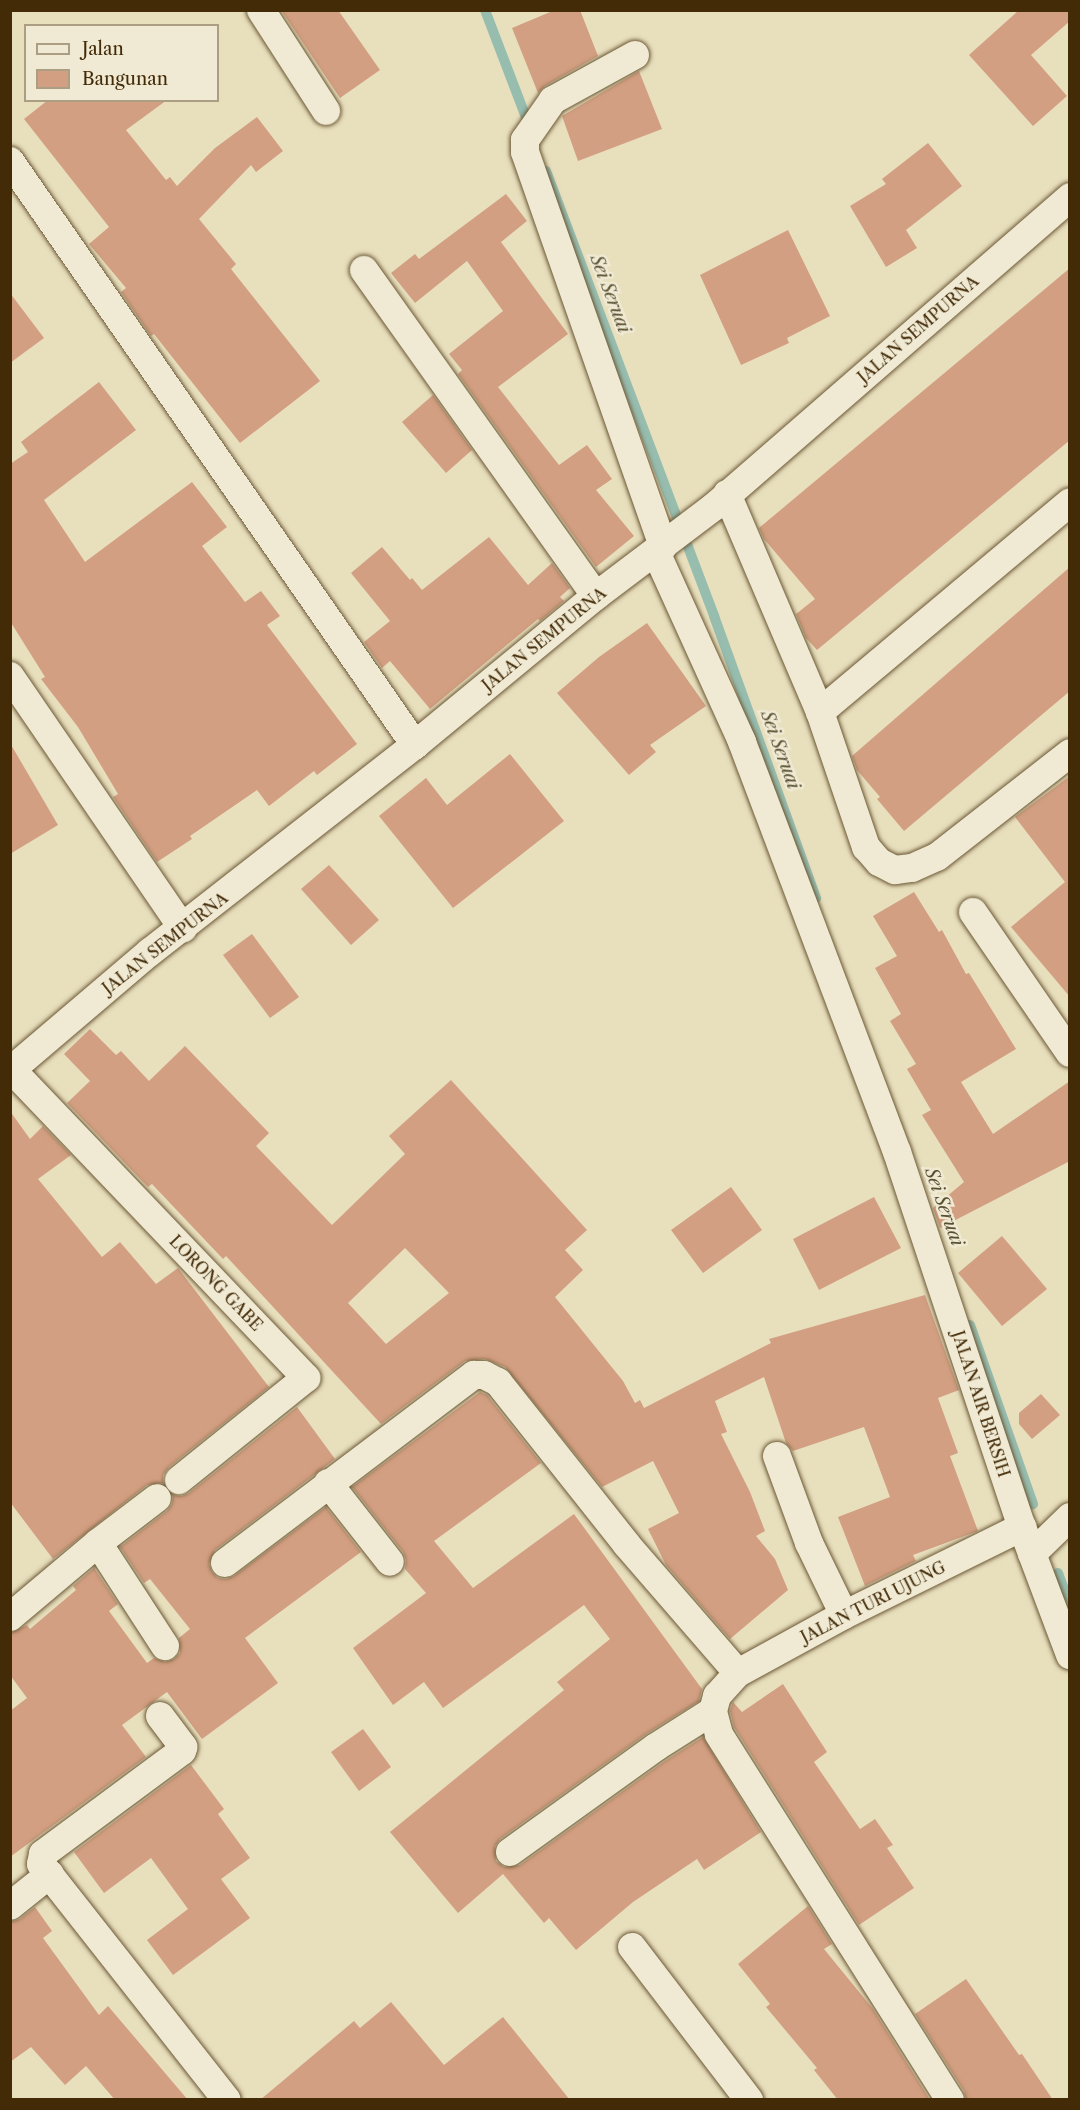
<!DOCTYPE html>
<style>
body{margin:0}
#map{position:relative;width:1080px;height:2110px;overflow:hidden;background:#e8dfbd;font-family:"Libre Caslon Text",serif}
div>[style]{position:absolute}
.stream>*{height:10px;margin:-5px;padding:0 5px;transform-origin:5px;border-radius:5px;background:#97bdaf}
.building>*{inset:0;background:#d39f82}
.roads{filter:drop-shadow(0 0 2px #6c5835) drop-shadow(0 0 2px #6c5835)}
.street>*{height:28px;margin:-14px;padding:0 14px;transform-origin:14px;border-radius:14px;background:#f0ead4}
span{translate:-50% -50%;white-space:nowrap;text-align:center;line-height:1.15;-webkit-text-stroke:5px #f0ead4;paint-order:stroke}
.street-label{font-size:16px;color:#432b08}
.water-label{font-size:18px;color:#585032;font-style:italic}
.frame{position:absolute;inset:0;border:12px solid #432b08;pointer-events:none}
.legend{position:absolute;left:24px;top:24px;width:195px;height:78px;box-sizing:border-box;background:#f0ead4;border:2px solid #ab9e82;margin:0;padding:8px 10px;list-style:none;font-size:18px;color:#432b08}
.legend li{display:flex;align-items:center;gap:12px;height:30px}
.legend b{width:30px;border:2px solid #ab9e82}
</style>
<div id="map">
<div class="stream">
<div style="left:485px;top:10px;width:126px;rotate:69.1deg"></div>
<div style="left:546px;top:171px;width:476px;rotate:69.3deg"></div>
<div style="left:714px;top:616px;width:300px;rotate:70.1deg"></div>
<div style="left:970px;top:1325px;width:190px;rotate:70.6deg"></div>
<div style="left:1058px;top:1573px;width:35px;rotate:70deg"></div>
</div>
<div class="building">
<div style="clip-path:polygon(281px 10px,338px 10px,380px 70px,340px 98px)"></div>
<div style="clip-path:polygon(555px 10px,580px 10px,598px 56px,545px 86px,538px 93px,512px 28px)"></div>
<div style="clip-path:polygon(1019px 10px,1070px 10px,1070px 21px,1031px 55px,1067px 96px,1033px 126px,969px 55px)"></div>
<div style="clip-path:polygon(639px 71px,662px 129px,578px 161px,562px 116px)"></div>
<div style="clip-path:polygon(48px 100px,167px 100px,126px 130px,166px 180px,170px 177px,177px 186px,215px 148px,257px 117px,283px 151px,256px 172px,251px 165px,199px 219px,236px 264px,231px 269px,320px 381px,240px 443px,154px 334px,151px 336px,121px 292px,126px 288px,89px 244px,109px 227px,24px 119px)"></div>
<div style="clip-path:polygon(928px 143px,962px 186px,906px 230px,917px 248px,886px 267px,850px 206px,886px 184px,882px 179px)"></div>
<div style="clip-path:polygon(506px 194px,527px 221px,501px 242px,568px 334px,498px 387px,559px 465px,587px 445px,612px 479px,596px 490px,634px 536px,596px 567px,458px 374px,462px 370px,449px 354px,503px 311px,467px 261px,415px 303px,391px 273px,415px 254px,419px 259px)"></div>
<div style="clip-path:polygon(788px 230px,830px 316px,787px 338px,789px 343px,741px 365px,700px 275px)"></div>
<div style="clip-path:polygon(1070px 268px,1070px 440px,817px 650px,806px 638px,796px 614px,815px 599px,764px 539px,759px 528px)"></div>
<div style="clip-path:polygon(10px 293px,44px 338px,10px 363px)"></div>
<div style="clip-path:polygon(99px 382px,136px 430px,44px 500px,85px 562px,192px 482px,227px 527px,202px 546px,245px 602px,261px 591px,280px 616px,267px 625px,357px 744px,317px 775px,314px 771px,269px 806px,257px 790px,190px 836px,192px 839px,157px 862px,113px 797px,118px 794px,78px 727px,41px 679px,45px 677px,10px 621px,10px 464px,28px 452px,21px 442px)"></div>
<div style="clip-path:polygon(433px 395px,472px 450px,446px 473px,402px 422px)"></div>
<div style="clip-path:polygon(489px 537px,528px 585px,552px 563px,570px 588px,560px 597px,564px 601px,540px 621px,538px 619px,430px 709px,390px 661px,382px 668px,364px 642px,390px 621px,351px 573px,382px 547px,410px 580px,412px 578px,422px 590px)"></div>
<div style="clip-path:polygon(1070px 567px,1070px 691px,904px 831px,877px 799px,880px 797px,857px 770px,852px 756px)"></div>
<div style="clip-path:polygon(647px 623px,706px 706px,650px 745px,656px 752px,629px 775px,557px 693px,599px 657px)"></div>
<div style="clip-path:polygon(10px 743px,58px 825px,10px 854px)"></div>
<div style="clip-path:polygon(510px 754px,564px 821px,453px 908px,379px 816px,426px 778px,447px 805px)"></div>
<div style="clip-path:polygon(1070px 776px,1070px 997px,1011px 927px,1065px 882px,1015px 817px)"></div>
<div style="clip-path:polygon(329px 865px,379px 920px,351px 945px,301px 889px)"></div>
<div style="clip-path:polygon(914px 892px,939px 932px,942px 930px,966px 974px,969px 973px,1016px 1049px,961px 1082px,993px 1134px,1070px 1081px,1070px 1161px,940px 1228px,933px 1208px,964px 1182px,922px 1115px,931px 1110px,907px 1069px,916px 1064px,890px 1021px,901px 1014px,875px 968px,897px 956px,873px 916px)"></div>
<div style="clip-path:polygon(252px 934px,299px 997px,270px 1018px,223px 955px)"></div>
<div style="clip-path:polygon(evenodd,90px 1029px,116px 1055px,121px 1051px,149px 1081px,185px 1046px,269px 1133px,256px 1146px,332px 1225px,405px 1154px,389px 1136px,451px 1080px,587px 1230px,565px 1250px,583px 1270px,555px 1297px,623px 1381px,635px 1403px,640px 1400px,644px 1408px,771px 1343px,769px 1339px,925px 1295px,959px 1390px,938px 1398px,958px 1453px,950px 1456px,978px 1531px,913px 1555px,916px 1561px,865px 1586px,838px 1517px,890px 1497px,864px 1427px,793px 1451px,786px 1443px,764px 1377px,715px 1401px,727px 1432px,721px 1434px,750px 1492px,765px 1531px,756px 1536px,775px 1559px,788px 1590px,730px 1639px,666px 1565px,648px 1529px,679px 1513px,653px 1461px,602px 1487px,505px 1367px,485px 1359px,465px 1361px,381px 1424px,226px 1256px,223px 1259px,152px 1184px,148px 1187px,67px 1103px,90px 1081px,64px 1054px,90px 1029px,405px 1248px,449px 1293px,386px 1344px,348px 1303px,405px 1248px)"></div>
<div style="clip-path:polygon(10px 1111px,30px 1139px,43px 1126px,71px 1155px,38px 1179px,102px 1257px,120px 1242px,156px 1284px,178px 1268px,269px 1387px,169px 1467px,163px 1475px,163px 1483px,147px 1485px,53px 1559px,10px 1502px)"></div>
<div style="clip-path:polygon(731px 1187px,762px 1230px,703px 1273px,671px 1230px)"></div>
<div style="clip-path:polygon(874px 1197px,901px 1248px,819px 1290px,793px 1239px)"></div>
<div style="clip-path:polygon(1002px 1236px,1047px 1289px,1002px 1326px,958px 1273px)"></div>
<div style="clip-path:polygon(480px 1392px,487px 1395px,541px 1463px,434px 1541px,473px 1588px,574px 1514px,702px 1689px,699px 1701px,646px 1734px,500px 1839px,495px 1846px,496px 1861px,504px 1867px,520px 1865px,665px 1761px,703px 1737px,761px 1832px,704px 1870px,697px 1859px,633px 1902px,576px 1950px,549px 1918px,544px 1923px,503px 1874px,458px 1913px,390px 1832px,564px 1690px,557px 1682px,610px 1639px,584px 1605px,443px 1708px,424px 1682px,393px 1705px,353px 1648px,426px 1593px,405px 1569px,406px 1560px,403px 1552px,352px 1487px)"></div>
<div style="clip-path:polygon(1041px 1394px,1060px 1415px,1032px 1439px,1019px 1424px,1019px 1413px)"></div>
<div style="clip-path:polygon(297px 1407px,335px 1459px,215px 1550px,209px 1564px,212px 1572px,218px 1578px,226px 1579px,234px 1576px,326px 1507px,361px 1552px,245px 1638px,278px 1683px,202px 1739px,167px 1692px,122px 1725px,146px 1757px,10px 1857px,10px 1711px,27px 1698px,10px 1675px,10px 1633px,27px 1625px,30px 1629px,76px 1590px,73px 1586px,94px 1568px,118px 1604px,109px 1611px,147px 1663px,154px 1658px,165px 1662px,174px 1659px,180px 1653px,179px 1638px,190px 1629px,150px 1579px,144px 1583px,120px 1547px,167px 1511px,172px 1504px,173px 1495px,182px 1496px,189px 1493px)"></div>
<div style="clip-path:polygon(783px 1684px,827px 1752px,814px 1762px,860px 1829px,875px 1819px,893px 1845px,887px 1848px,914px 1888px,859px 1925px,734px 1727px,730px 1711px,733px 1702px,742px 1712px)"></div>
<div style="clip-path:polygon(363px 1729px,391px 1767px,359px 1791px,331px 1752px)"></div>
<div style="clip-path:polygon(191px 1765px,224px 1809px,218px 1814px,250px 1858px,221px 1879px,250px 1918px,173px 1975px,147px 1940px,188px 1909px,151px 1858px,104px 1893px,74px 1852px)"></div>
<div style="clip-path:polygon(808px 1906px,832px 1944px,824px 1949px,873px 2009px,930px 2100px,838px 2100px,814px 2070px,817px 2068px,766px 2007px,770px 2004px,738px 1964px)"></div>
<div style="clip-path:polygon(35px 1907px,52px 1931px,43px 1938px,99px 2015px,108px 2006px,188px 2100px,115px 2100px,86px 2066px,65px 2085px,31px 2047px,10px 2062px,10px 1922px,20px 1919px)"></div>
<div style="clip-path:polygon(966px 1979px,1019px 2055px,1022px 2054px,1053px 2100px,966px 2100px,964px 2091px,915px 2014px)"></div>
<div style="clip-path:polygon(391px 2002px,444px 2065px,503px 2017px,570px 2100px,260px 2100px,354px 2021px,360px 2028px)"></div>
</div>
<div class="roads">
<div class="street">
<div style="left:261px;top:10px;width:120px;rotate:57.2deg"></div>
<div style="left:635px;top:55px;width:94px;rotate:151.2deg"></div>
<div style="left:553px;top:100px;width:49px;rotate:125deg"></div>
<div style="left:525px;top:140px;width:12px;rotate:90deg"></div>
<div style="left:525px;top:152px;width:418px;rotate:70.7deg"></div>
<div style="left:10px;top:161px;width:711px;rotate:55.26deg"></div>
<div style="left:364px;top:270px;width:400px;rotate:54.6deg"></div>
<div style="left:727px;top:494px;width:237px;rotate:66.9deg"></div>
<div style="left:820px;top:712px;width:143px;rotate:71.2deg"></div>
<div style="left:866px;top:847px;width:20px;rotate:49deg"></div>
<div style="left:879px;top:862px;width:18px;rotate:27deg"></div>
<div style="left:895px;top:870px;width:17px;rotate:-7deg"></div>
<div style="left:912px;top:868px;width:27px;rotate:-24deg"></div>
<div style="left:937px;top:857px;width:169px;rotate:-38deg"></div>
<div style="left:656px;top:552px;width:209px;rotate:65.6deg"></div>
<div style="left:742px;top:742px;width:438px;rotate:69.3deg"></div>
<div style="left:897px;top:1152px;width:395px;rotate:71.6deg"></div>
<div style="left:1022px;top:1527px;width:137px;rotate:69.4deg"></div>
<div style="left:10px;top:676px;width:306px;rotate:55.6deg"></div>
<div style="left:820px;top:712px;width:326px;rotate:-40deg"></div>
<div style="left:973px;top:912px;width:171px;rotate:55.5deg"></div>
<div style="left:12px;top:1070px;width:426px;rotate:46.3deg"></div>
<div style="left:306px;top:1378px;width:163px;rotate:141.2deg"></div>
<div style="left:10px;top:1071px;width:184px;rotate:-40.4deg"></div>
<div style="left:150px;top:952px;width:336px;rotate:-38deg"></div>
<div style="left:415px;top:745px;width:234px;rotate:-39.5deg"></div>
<div style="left:596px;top:596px;width:149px;rotate:-37.1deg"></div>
<div style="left:715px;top:506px;width:471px;rotate:-41deg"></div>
<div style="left:777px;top:1456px;width:93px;rotate:69.8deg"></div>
<div style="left:809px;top:1543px;width:80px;rotate:64.1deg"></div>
<div style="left:328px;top:1483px;width:100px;rotate:51.9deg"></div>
<div style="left:98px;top:1543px;width:123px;rotate:57deg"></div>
<div style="left:1032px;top:1554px;width:53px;rotate:-44.2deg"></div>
<div style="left:225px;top:1563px;width:312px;rotate:-37.1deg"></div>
<div style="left:474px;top:1375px;width:10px"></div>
<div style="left:484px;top:1375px;width:16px;rotate:27deg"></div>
<div style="left:498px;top:1382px;width:208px;rotate:51.6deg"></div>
<div style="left:627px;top:1545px;width:169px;rotate:49.1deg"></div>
<div style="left:10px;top:1617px;width:115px;rotate:-40.1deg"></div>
<div style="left:98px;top:1543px;width:74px;rotate:-37.3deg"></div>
<div style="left:160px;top:1716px;width:39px;rotate:53deg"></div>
<div style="left:183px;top:1747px;width:4px;rotate:104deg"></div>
<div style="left:182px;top:1751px;width:173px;rotate:143.5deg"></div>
<div style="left:43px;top:1854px;width:10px;rotate:101deg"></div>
<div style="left:41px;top:1864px;width:300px;rotate:51.8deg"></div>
<div style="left:510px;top:1852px;width:180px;rotate:-35.7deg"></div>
<div style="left:656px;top:1747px;width:67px;rotate:-32.3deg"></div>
<div style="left:10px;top:1906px;width:51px;rotate:-38.7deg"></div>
<div style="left:632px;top:1947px;width:193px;rotate:52.6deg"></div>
<div style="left:950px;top:2100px;width:433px;rotate:-122.3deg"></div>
<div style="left:719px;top:1734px;width:24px;rotate:-105deg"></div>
<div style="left:713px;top:1711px;width:16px;rotate:-75deg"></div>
<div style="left:717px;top:1696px;width:31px;rotate:-48deg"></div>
<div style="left:738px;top:1673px;width:121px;rotate:-28.7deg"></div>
<div style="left:844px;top:1615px;width:199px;rotate:-26.3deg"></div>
</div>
</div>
<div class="street-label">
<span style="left:918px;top:329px;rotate:-41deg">JALAN SEMPURNA</span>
<span style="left:544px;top:639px;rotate:-39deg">JALAN SEMPURNA</span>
<span style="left:165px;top:943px;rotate:-38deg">JALAN SEMPURNA</span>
<span style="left:216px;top:1283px;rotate:46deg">LORONG GABE</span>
<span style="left:981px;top:1404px;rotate:72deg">JALAN AIR BERSIH</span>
<span style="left:873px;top:1602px;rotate:-27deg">JALAN TURI UJUNG</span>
</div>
<div class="water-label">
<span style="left:610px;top:294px;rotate:69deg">Sei Seruai</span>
<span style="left:780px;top:750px;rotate:70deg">Sei Seruai</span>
<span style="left:944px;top:1207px;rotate:70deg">Sei Seruai</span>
</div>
<div class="frame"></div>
<ul class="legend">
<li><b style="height:8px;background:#f0ead4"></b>Jalan</li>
<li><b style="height:16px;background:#d39f82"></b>Bangunan</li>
</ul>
</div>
